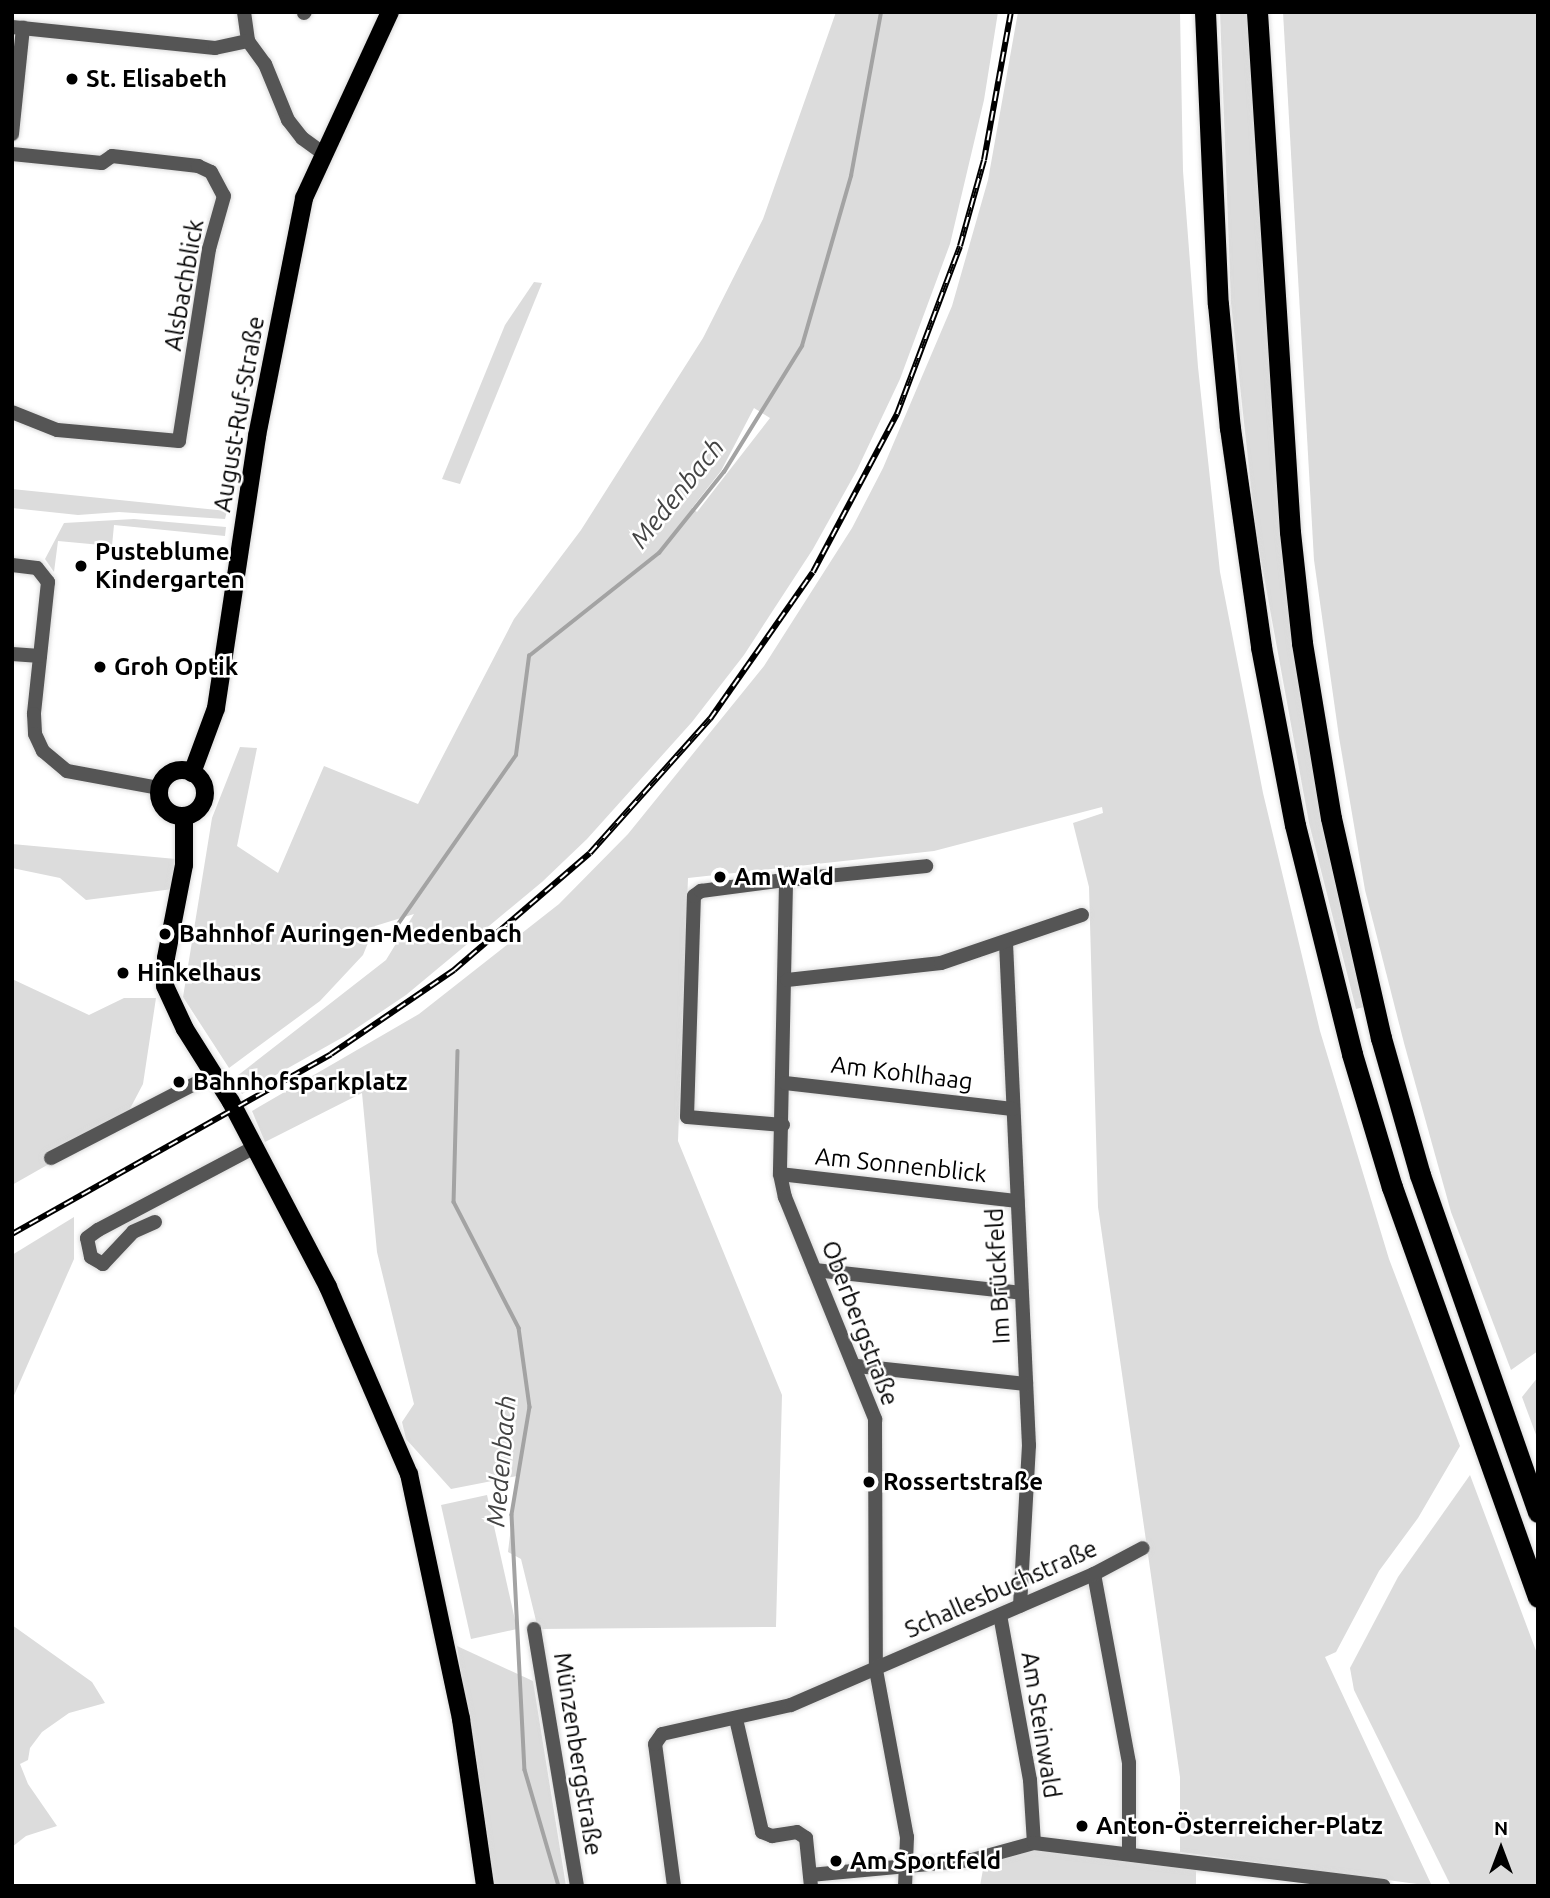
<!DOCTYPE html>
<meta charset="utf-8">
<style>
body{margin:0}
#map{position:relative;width:1550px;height:1898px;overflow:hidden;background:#fff;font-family:Ubuntu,sans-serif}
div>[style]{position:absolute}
.green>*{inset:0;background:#dcdcdc}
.stream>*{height:3.5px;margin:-1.75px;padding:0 1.75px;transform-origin:1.75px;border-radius:1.75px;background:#a3a3a3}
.roads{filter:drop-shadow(0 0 2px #dbdbdb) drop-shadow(0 0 2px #dbdbdb)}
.minor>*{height:14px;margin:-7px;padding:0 7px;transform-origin:7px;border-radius:7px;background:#555}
.major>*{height:18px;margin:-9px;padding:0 9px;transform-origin:9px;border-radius:9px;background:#000}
.major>.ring{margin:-9px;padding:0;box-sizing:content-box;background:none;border:18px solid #000;border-radius:50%}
.highway>*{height:21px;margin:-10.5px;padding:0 10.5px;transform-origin:10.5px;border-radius:10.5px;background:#000}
.rail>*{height:6px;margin-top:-3px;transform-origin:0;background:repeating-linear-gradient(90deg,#fff 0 10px,#000 0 20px);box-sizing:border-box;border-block:2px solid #000}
.dots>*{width:19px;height:19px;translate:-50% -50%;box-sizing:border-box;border:4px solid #fff;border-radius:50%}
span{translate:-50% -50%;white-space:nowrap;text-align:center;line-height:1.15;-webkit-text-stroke:5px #fff;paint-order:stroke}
.poi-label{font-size:24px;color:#000;font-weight:700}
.left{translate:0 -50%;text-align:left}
.street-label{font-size:24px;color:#000}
.water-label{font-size:26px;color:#444;font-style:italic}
.frame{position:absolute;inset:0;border:14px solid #000;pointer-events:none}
.north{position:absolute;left:1466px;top:1814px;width:70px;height:70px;-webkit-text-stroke:5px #fff;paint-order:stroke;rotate:0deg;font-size:19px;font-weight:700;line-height:28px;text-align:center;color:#000}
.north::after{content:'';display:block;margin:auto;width:24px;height:32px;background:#000;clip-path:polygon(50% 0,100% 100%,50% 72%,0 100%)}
</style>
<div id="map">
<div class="green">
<div style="clip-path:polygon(evenodd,836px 12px,998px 12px,984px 100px,950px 244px,900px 379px,857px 470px,813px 549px,744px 655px,692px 722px,587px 839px,542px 882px,406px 995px,345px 1036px,242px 1094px,232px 1080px,386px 960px,414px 914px,375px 926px,363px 955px,320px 1001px,229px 1068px,183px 997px,212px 818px,240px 747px,257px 748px,237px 846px,278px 873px,324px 766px,418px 804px,514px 619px,581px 530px,703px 338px,763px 219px,836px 12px,754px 408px,770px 418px,697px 512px,692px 508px,721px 471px,754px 408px)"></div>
<div style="clip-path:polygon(1018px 12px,1180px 12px,1183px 171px,1198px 367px,1220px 572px,1263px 793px,1320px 1031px,1389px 1259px,1460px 1446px,1418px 1518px,1379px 1571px,1336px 1652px,1325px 1657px,1432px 1886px,1180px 1852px,1180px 1777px,1098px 1207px,1089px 887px,1073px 823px,1103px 813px,1102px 807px,934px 851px,688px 878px,678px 1141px,782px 1395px,776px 1627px,538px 1629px,521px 1559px,508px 1552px,517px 1476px,451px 1489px,406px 1439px,402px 1422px,414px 1404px,377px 1252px,362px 1093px,265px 1142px,252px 1111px,419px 1014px,559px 904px,628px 834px,764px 666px,852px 528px,883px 468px,952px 306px,988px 180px)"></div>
<div style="clip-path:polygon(1220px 12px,1249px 12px,1280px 531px,1364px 1007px,1356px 1009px,1309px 823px,1256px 533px,1231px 303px)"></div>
<div style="clip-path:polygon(1283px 12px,1538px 12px,1538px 1351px,1511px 1370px,1451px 1212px,1404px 1043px,1365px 890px,1339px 737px,1314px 560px)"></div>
<div style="clip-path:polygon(534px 282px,542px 283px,460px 484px,442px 479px,505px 325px)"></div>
<div style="clip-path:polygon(12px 489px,227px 511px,225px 519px,119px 512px,78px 515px,12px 508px)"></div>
<div style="clip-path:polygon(134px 519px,226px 527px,225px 536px,114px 525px,112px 546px,58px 541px,54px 572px,45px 559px,64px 523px)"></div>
<div style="clip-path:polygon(12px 844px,176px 859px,173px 889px,86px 900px,60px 878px,12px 868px)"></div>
<div style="clip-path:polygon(12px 979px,89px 1015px,124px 998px,156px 998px,143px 1084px,123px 1122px,12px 1185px)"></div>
<div style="clip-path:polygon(74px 1217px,74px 1259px,12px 1400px,12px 1255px)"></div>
<div style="clip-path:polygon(1538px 1377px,1538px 1440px,1522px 1397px)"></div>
<div style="clip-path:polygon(1470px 1475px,1538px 1656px,1538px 1886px,1451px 1886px,1354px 1690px,1350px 1668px,1398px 1577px)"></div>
<div style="clip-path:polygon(487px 1495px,517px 1629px,471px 1639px,441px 1505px)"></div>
<div style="clip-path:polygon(12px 1625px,92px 1682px,105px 1703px,69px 1713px,42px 1732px,30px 1748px,28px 1760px,20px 1764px,28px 1784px,57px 1826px,26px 1836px,12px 1847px)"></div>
<div style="clip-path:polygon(457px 1646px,533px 1681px,566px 1886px,493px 1886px)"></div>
<div style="clip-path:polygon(1034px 1850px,1196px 1870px,1196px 1886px,980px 1886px,984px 1864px)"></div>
</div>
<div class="stream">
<div style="left:394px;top:930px;width:213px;rotate:-55.1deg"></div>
<div style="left:516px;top:755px;width:100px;rotate:-82.5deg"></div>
<div style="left:529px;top:656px;width:166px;rotate:-38.4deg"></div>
<div style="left:659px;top:553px;width:104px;rotate:-51.3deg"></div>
<div style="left:724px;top:472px;width:148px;rotate:-58.2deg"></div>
<div style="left:802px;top:346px;width:177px;rotate:-73.9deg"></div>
<div style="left:851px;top:176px;width:167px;rotate:-79.6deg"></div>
<div style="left:458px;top:1051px;width:151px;rotate:91.5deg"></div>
<div style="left:454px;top:1202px;width:142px;rotate:62.7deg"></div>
<div style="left:519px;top:1328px;width:80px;rotate:82.1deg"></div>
<div style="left:530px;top:1407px;width:109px;rotate:99.5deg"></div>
<div style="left:512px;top:1515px;width:255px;rotate:87.1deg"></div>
<div style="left:525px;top:1770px;width:121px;rotate:73.7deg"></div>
</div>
<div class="roads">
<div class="minor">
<div style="left:244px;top:12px;width:29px;rotate:82deg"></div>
<div style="left:248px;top:41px;width:29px;rotate:54deg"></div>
<div style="left:265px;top:64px;width:61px;rotate:67.7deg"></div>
<div style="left:288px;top:120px;width:23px;rotate:52deg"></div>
<div style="left:302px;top:138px;width:26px;rotate:36deg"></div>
<div style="left:304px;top:13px;width:1px;rotate:-45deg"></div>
<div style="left:12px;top:27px;width:204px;rotate:5.9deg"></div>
<div style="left:215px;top:48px;width:34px;rotate:-12deg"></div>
<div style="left:12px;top:134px;width:107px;rotate:-84.1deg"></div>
<div style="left:12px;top:154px;width:90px;rotate:5.7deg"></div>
<div style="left:102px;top:163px;width:12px;rotate:-35deg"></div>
<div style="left:112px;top:156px;width:87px;rotate:6.6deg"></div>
<div style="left:198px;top:166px;width:14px;rotate:25deg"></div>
<div style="left:211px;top:172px;width:27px;rotate:62deg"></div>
<div style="left:224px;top:196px;width:55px;rotate:105.8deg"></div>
<div style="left:209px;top:249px;width:194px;rotate:98.9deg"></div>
<div style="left:179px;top:441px;width:122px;rotate:-174.8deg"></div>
<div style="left:57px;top:430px;width:48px;rotate:-158.2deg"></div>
<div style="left:12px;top:565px;width:25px;rotate:7deg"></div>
<div style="left:37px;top:568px;width:18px;rotate:52deg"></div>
<div style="left:48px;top:582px;width:133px;rotate:96.1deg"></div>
<div style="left:34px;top:714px;width:20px;rotate:87deg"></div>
<div style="left:35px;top:734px;width:19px;rotate:65deg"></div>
<div style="left:43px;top:751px;width:31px;rotate:40deg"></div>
<div style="left:67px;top:771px;width:94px;rotate:10.5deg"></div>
<div style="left:12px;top:654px;width:28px;rotate:4deg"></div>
<div style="left:786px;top:883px;width:291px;rotate:91.2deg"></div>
<div style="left:780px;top:1174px;width:24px;rotate:78deg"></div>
<div style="left:785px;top:1197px;width:240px;rotate:67.9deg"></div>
<div style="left:875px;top:1419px;width:251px;rotate:89.8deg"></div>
<div style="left:876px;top:1670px;width:170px;rotate:79.5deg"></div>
<div style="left:907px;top:1837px;width:49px;rotate:92.3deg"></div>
<div style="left:1006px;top:943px;width:503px;rotate:87.38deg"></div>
<div style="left:1029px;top:1445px;width:161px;rotate:93.2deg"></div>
<div style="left:787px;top:980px;width:155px;rotate:-6.3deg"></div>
<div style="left:941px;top:963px;width:149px;rotate:-18.8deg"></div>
<div style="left:785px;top:1083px;width:229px;rotate:6.5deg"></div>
<div style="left:783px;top:1125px;width:96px;rotate:-175.2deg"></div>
<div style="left:687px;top:1117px;width:221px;rotate:-88.2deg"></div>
<div style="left:694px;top:896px;width:9px;rotate:-36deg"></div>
<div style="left:701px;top:891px;width:77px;rotate:-7.5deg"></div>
<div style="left:777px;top:881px;width:150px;rotate:-5.7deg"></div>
<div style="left:51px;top:1158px;width:183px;rotate:-27.3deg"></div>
<div style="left:780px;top:1174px;width:239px;rotate:6.5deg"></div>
<div style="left:155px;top:1222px;width:24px;rotate:156deg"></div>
<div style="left:133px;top:1232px;width:44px;rotate:133.2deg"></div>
<div style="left:103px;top:1264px;width:14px;rotate:-150deg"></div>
<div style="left:91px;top:1257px;width:19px;rotate:-102deg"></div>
<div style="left:87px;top:1238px;width:14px;rotate:-36deg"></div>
<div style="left:98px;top:1230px;width:178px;rotate:-27.9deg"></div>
<div style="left:815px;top:1270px;width:208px;rotate:6.3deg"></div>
<div style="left:857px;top:1366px;width:170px;rotate:6.1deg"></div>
<div style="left:1094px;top:1574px;width:192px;rotate:79.5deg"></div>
<div style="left:1129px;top:1763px;width:89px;rotate:90deg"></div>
<div style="left:1000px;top:1615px;width:168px;rotate:79.7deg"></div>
<div style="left:1030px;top:1780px;width:63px;rotate:86.4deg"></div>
<div style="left:534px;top:1629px;width:261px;rotate:80.5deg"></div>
<div style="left:736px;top:1719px;width:116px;rotate:77deg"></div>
<div style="left:762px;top:1832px;width:11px;rotate:22deg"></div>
<div style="left:772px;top:1836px;width:25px;rotate:-9deg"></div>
<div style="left:797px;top:1832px;width:11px;rotate:34deg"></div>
<div style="left:806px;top:1838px;width:48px;rotate:84.1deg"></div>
<div style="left:810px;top:1875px;width:163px;rotate:-5.3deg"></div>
<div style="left:972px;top:1860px;width:64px;rotate:-15.3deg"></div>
<div style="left:1034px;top:1843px;width:352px;rotate:7deg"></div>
<div style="left:674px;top:1886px;width:143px;rotate:-97.6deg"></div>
<div style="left:655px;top:1744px;width:12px;rotate:-55deg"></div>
<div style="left:662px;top:1734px;width:132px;rotate:-12.7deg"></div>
<div style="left:791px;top:1705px;width:330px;rotate:-23.4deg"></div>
<div style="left:1094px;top:1574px;width:55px;rotate:-28deg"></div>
</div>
<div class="major">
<div class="ring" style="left:159px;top:770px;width:28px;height:28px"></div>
<div style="left:192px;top:773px;width:69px;rotate:-69.7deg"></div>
<div style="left:216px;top:708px;width:275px;rotate:-81.4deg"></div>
<div style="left:257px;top:436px;width:243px;rotate:-78.8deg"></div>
<div style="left:304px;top:198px;width:205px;rotate:-65.2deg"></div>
<div style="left:184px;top:816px;width:49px;rotate:90deg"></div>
<div style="left:184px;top:865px;width:95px;rotate:101deg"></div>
<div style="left:166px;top:958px;width:28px;rotate:92deg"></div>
<div style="left:165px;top:986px;width:47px;rotate:65.1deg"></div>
<div style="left:185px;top:1029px;width:86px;rotate:57.8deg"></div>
<div style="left:231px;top:1102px;width:209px;rotate:62.3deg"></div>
<div style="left:328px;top:1287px;width:204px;rotate:66.6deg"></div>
<div style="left:409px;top:1474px;width:250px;rotate:78deg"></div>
<div style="left:461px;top:1719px;width:169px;rotate:81.8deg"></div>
</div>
<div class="highway">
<div style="left:1205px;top:12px;width:292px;rotate:87.5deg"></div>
<div style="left:1218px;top:304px;width:125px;rotate:84.5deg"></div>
<div style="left:1230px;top:428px;width:221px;rotate:81.9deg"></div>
<div style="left:1261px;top:647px;width:181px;rotate:79.2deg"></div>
<div style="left:1295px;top:825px;width:236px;rotate:76deg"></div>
<div style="left:1352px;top:1054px;width:139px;rotate:73.3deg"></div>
<div style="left:1392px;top:1187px;width:435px;rotate:70.4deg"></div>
<div style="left:1257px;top:12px;width:521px;rotate:86.37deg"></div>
<div style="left:1290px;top:532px;width:112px;rotate:83.8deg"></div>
<div style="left:1302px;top:643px;width:177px;rotate:80.6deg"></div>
<div style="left:1331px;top:818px;width:226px;rotate:77.2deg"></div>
<div style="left:1381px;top:1038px;width:142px;rotate:74.1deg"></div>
<div style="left:1420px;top:1175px;width:357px;rotate:70.7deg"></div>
</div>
</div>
<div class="rail">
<div style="left:12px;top:1234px;width:366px;rotate:-29.4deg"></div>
<div style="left:331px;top:1054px;width:149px;rotate:-34.3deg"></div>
<div style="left:454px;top:970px;width:179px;rotate:-40.7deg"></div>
<div style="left:590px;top:853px;width:180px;rotate:-48.2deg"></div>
<div style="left:710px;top:719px;width:179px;rotate:-55deg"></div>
<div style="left:813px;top:572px;width:179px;rotate:-62deg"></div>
<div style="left:897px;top:414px;width:179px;rotate:-69.4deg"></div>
<div style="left:960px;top:246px;width:89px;rotate:-74.4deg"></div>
<div style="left:984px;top:160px;width:150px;rotate:-79.7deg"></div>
</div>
<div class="dots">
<div style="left:72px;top:79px;background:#000"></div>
<div style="left:81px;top:566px;background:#000"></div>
<div style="left:100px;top:667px;background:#000"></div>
<div style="left:720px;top:877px;background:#000"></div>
<div style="left:165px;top:934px;background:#000"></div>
<div style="left:123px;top:973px;background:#000"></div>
<div style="left:179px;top:1082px;background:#000"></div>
<div style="left:869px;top:1482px;background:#000"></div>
<div style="left:1082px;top:1826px;background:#000"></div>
<div style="left:836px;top:1861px;background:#000"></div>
</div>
<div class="poi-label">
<span class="left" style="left:86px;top:79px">St. Elisabeth</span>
<span class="left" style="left:95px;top:566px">Pusteblume<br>Kindergarten</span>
<span class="left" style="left:114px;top:667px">Groh Optik</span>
<span class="left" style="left:734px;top:877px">Am Wald</span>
<span class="left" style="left:179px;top:934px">Bahnhof Auringen-Medenbach</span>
<span class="left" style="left:137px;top:973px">Hinkelhaus</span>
<span class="left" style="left:193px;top:1082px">Bahnhofsparkplatz</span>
<span class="left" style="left:883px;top:1482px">Rossertstraße</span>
<span class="left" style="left:1096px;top:1826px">Anton-Österreicher-Platz</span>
<span class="left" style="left:850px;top:1861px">Am Sportfeld</span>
</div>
<div class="street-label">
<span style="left:184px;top:285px;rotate:-80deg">Alsbachblick</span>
<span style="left:239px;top:414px;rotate:-80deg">August-Ruf-Straße</span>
<span style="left:902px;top:1073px;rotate:7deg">Am Kohlhaag</span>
<span style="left:901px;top:1165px;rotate:6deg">Am Sonnenblick</span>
<span style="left:998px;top:1276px;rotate:-93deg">Im Brückfeld</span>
<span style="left:860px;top:1323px;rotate:69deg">Oberbergstraße</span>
<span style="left:1001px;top:1589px;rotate:-24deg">Schallesbuchstraße</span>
<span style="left:1041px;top:1725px;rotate:81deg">Am Steinwald</span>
<span style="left:578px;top:1754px;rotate:81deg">Münzenbergstraße</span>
</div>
<div class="water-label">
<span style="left:677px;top:493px;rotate:-51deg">Medenbach</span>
<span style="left:501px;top:1461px;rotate:-85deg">Medenbach</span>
</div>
<div class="frame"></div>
<div class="north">N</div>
</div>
